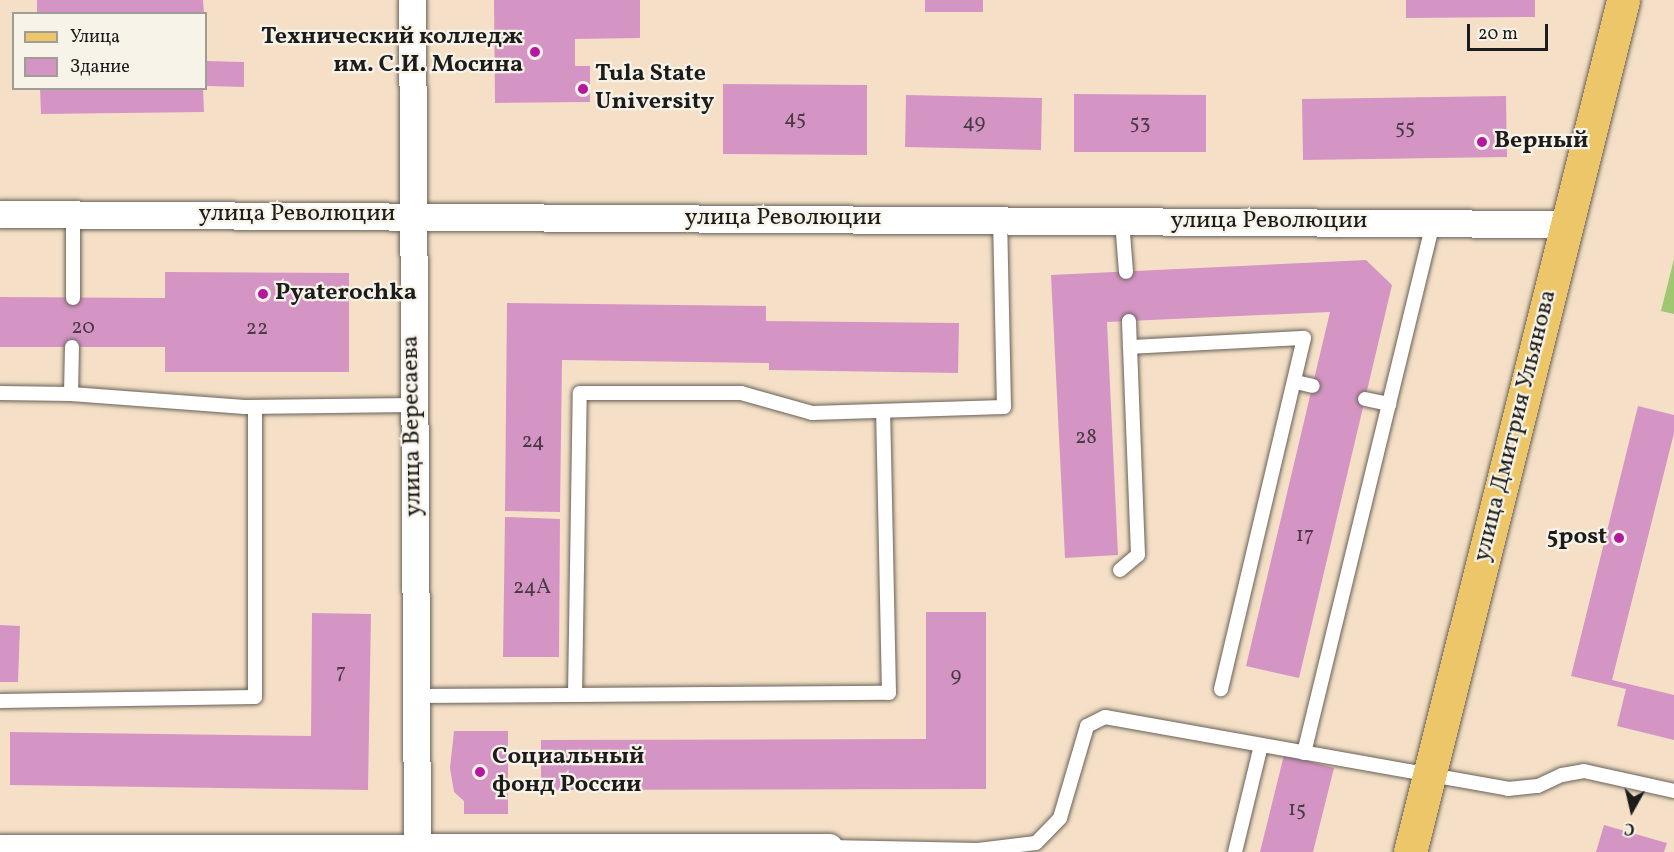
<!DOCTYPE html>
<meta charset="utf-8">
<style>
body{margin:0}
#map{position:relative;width:1674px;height:852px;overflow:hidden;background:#f5e0c7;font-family:Vollkorn,serif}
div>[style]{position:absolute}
.green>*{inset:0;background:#9fc671}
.building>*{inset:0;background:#d595c4}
.roads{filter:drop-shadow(0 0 2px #686158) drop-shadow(0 0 2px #686158)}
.lane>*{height:14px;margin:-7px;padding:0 7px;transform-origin:7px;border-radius:7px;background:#fff}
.street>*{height:27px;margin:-13.5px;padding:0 13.5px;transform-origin:13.5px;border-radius:13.5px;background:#fff}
.primary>*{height:33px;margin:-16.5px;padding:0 16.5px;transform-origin:16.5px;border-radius:16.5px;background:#ecc669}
.dots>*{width:16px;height:16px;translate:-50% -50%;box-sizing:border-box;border:3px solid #f7f3e8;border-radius:50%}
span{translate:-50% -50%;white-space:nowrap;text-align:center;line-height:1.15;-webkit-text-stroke:4.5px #f7f3e8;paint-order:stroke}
.number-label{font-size:21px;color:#4a3a46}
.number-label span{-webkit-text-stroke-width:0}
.poi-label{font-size:24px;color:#1c1c1c;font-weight:700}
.right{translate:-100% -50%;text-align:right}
.left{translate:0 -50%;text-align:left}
.street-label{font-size:24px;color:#1c1c1c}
.legend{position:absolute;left:12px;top:12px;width:195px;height:78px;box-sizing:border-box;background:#f7f3e8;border:2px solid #9f9d96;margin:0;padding:8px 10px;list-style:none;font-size:18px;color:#1c1c1c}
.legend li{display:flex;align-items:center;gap:12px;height:30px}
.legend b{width:30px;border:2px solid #9f9d96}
.north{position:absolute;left:1602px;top:780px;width:60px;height:60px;-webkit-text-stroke:4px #f7f3e8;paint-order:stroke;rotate:188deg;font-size:16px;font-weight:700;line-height:24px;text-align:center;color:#1c1c1c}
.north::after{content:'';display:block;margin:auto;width:21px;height:27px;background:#1c1c1c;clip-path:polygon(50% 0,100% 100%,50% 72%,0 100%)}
.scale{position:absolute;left:1467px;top:24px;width:81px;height:27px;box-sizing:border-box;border:3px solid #1c1c1c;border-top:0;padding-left:8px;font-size:18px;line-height:21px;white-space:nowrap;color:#1c1c1c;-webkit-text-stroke:4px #f7f3e8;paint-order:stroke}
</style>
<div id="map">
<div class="green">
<div style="clip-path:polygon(1674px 259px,1674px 314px,1661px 311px)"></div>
</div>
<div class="building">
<div style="clip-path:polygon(37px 0,203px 0,204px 14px,37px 14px)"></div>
<div style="clip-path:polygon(494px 0,640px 0,640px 38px,575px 39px,575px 66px,590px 66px,590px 102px,495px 103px)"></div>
<div style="clip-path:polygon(925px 0,983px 0,983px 12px,925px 12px)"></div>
<div style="clip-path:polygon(1406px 0,1535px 0,1535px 17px,1406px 18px)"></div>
<div style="clip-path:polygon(206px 61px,244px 62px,244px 87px,206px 86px)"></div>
<div style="clip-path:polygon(723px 84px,867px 85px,867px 155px,723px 154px)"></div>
<div style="clip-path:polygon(40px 88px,203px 88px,204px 112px,41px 114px)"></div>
<div style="clip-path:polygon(1074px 94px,1206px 95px,1206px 152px,1074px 152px)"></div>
<div style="clip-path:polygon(906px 95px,1042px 98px,1041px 150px,905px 147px)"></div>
<div style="clip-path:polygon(1506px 96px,1507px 157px,1303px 160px,1302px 99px)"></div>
<div style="clip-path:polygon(1366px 260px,1392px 285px,1299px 678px,1246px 666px,1330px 312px,1107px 322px,1118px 555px,1065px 558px,1051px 275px)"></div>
<div style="clip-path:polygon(165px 272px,349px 273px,349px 372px,165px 372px,165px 347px,0 347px,0 297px,165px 298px)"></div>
<div style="clip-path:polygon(507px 303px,766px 306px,766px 321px,959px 323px,958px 373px,769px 370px,769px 363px,562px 360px,560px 512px,505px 511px)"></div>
<div style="clip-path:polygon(1638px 406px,1674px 415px,1674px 433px,1612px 680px,1674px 695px,1674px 740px,1617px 726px,1626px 689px,1571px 676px)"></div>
<div style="clip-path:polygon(505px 517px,560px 519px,559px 657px,503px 657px)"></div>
<div style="clip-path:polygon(926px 612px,986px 612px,986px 789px,541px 790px,541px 740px,926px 739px)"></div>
<div style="clip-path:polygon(312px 613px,371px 614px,368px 790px,10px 785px,10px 732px,311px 736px)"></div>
<div style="clip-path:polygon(0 625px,20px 626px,18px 682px,0 682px)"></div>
<div style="clip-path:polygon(454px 731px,508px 731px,508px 814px,464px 814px,464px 801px,454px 792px,450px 768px)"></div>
<div style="clip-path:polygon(1284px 755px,1334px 768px,1313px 852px,1260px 852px)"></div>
<div style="clip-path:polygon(1604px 825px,1667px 843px,1664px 852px,1596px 852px)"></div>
</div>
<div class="roads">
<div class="lane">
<div style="left:1122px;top:221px;width:51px;rotate:85.5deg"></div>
<div style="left:73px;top:298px;width:84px;rotate:-90deg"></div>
<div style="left:1129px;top:321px;width:26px;rotate:88deg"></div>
<div style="left:1296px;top:382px;width:17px;rotate:13deg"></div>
<div style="left:0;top:393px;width:71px;rotate:0.8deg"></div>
<div style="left:71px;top:394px;width:174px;rotate:4.3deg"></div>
<div style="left:245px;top:407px;width:168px;rotate:-0.7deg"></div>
<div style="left:71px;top:394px;width:47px;rotate:-88.8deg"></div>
<div style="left:1365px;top:399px;width:25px;rotate:12deg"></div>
<div style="left:1120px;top:570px;width:23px;rotate:-40deg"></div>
<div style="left:1138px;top:555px;width:208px;rotate:-92.2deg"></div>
<div style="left:1130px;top:347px;width:174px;rotate:-3deg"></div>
<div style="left:1304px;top:338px;width:361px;rotate:103.3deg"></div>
<div style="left:575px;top:695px;width:302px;rotate:-89.1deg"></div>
<div style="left:580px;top:393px;width:161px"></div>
<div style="left:741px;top:393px;width:74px;rotate:15.7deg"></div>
<div style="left:812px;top:413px;width:192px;rotate:-1.8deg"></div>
<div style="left:1004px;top:407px;width:187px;rotate:-91.2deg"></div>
<div style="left:415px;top:696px;width:474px;rotate:-0.4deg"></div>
<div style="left:889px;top:693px;width:281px;rotate:-91.2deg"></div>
<div style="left:0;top:701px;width:255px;rotate:-0.9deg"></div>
<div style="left:255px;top:697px;width:290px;rotate:-90deg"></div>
<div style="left:1304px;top:753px;width:545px;rotate:-76.32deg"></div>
<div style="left:829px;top:847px;width:149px;rotate:1.2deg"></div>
<div style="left:978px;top:850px;width:58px;rotate:-6.9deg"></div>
<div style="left:1036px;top:843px;width:35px;rotate:-46deg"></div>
<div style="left:1060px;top:818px;width:96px;rotate:-73.6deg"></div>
<div style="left:1087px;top:726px;width:20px;rotate:-27deg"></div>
<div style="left:1105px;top:717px;width:409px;rotate:10.1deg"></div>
<div style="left:1508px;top:789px;width:30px;rotate:-6deg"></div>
<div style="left:1538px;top:786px;width:26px;rotate:-25deg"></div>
<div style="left:1562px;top:775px;width:22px;rotate:-10deg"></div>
<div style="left:1584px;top:771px;width:92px;rotate:12.5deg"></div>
<div style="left:1235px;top:852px;width:110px;rotate:-76.3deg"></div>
</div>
<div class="street">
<div style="left:412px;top:0;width:852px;rotate:89.66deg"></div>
<div style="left:0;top:214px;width:1566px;rotate:0.37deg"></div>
<div style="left:0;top:848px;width:829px;rotate:-0.07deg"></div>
</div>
<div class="primary">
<div style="left:1410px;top:852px;width:878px;rotate:-75.96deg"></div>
</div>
</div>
<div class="dots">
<div style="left:535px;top:52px;background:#b5179e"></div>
<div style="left:583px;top:89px;background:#b5179e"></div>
<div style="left:1482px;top:142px;background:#b5179e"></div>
<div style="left:263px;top:294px;background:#b5179e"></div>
<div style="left:1619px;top:538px;background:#b5179e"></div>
<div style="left:480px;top:772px;background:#b5179e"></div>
</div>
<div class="number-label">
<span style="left:795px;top:119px">45</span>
<span style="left:974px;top:123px">49</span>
<span style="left:1140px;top:123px">53</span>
<span style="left:1405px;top:128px">55</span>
<span style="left:83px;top:328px">20</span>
<span style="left:257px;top:329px">22</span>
<span style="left:1086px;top:438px">28</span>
<span style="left:533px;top:442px">24</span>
<span style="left:1305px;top:536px">17</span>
<span style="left:532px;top:588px">24А</span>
<span style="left:341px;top:673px">7</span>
<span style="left:956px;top:676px">9</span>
<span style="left:1297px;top:810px">15</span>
</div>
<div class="poi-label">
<span class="right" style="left:523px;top:52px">Технический колледж<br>им. С.И. Мосина</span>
<span class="left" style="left:595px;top:89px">Tula State<br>University</span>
<span class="left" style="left:1494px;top:142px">Верный</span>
<span class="left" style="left:275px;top:294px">Pyaterochka</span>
<span class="right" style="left:1607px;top:538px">5post</span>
<span class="left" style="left:492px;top:772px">Социальный<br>фонд России</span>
</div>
<div class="street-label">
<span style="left:297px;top:215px">улица Революции</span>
<span style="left:783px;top:219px">улица Революции</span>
<span style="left:1269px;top:222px">улица Революции</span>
<span style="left:413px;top:426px;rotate:-91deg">улица Вересаева</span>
<span style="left:1516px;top:426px;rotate:-76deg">улица Дмитрия Ульянова</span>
</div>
<ul class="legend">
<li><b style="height:8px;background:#ecc669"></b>Улица</li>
<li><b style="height:16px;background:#d595c4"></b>Здание</li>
</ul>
<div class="north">С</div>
<div class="scale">20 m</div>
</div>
